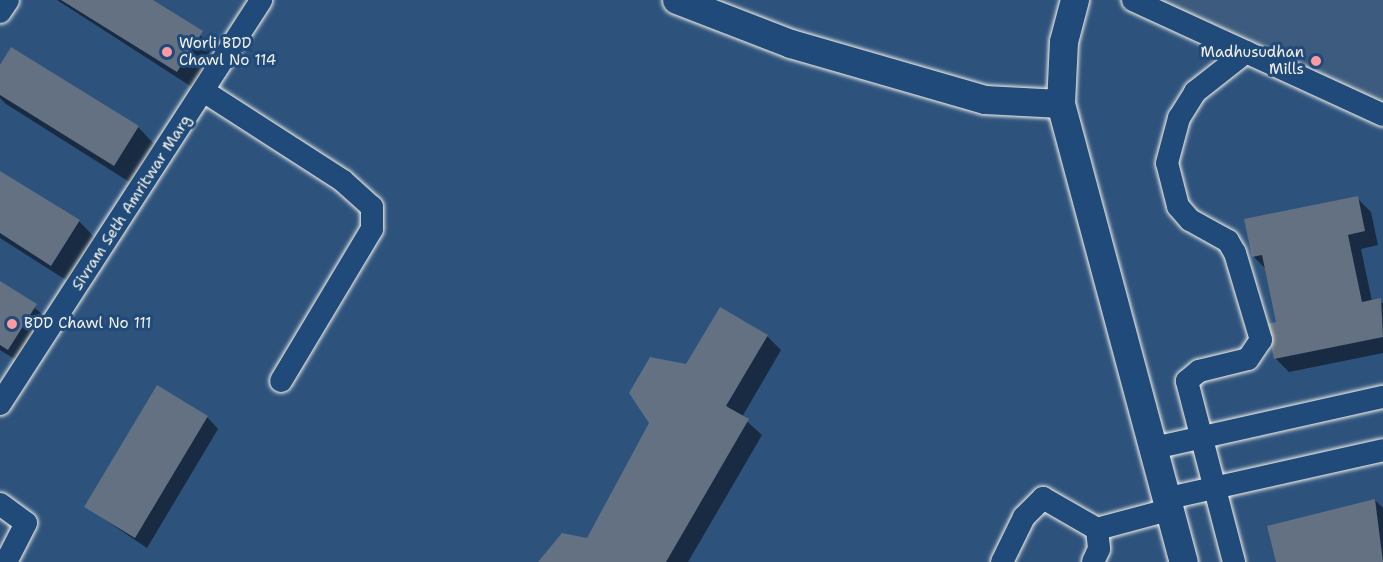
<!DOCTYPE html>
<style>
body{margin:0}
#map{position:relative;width:1383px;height:562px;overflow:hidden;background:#2d527c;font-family:"Shantell Sans",sans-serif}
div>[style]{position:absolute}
.built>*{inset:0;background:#3d5b7e}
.shadow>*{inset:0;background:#0007}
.building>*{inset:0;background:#637182}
.roads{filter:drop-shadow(0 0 2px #f4f1e8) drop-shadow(0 0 2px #f4f1e8)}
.minor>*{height:22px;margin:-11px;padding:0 11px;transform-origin:11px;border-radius:11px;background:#1f4a7a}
.tertiary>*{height:28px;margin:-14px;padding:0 14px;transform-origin:14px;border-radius:14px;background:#1f4a7a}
.dots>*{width:16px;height:16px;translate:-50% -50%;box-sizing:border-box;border:3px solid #1f4a7a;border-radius:50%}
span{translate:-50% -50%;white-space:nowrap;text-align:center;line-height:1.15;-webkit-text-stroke:6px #1f4a7a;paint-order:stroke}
.poi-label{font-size:15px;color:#f4f1e8}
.left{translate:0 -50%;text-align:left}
.right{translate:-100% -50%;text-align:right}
.street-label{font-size:15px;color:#f4f1e8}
</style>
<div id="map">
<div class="built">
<div style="clip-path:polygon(1114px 0,1383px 0,1383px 123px)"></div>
</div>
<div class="shadow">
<div style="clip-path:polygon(57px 0,150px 0,219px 49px,195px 89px)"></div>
<div style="clip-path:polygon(0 68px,138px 127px,155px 145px,131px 183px,6px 104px,0 98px)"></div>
<div style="clip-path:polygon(0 172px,79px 221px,96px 239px,69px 282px,0 238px)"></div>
<div style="clip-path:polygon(1357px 198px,1371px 212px,1378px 245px,1361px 249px,1372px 301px,1383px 303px,1383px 353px,1289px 372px,1275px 358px,1277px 323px,1266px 269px,1253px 256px)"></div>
<div style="clip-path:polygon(0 282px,53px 322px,26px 366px,0 350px)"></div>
<div style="clip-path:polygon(767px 336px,781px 350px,742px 417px,762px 435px,688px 562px,540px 562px,588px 540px,687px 366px)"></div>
<div style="clip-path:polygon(207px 417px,218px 429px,147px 548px,86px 507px)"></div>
<div style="clip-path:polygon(1375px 500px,1383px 508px,1383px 562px,1277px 562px)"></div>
</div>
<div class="building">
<div style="clip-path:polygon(61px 0,153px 0,203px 31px,177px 72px)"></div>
<div style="clip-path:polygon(11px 47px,139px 126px,114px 166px,0 95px,0 65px)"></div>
<div style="clip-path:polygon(0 171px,80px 220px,51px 266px,0 233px)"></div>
<div style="clip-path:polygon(1358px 196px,1365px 231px,1348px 235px,1362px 302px,1381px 298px,1383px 337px,1274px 359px,1266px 324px,1276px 322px,1262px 255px,1252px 257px,1244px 219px)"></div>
<div style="clip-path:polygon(0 281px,37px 304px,8px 350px,0 345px)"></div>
<div style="clip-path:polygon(720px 307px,768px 335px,726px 406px,749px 419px,666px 562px,538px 562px,562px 533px,587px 538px,649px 423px,629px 393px,650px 357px,686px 364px)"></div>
<div style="clip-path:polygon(157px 385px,208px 416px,135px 538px,84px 507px)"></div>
<div style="clip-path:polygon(1375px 499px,1383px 562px,1276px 562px,1267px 526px)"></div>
</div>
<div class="roads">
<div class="minor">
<div style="left:1133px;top:0;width:275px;rotate:24.7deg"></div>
<div style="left:0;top:12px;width:14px;rotate:-56deg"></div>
<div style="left:205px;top:92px;width:164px;rotate:32.8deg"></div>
<div style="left:343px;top:181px;width:39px;rotate:42deg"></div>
<div style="left:372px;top:207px;width:22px;rotate:90deg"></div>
<div style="left:372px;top:229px;width:177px;rotate:120.9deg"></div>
<div style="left:0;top:404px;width:481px;rotate:-57.1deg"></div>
<div style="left:1154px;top:448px;width:235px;rotate:-12.6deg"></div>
<div style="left:1169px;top:498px;width:219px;rotate:-12.6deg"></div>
<div style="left:0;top:504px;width:32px;rotate:36deg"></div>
<div style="left:26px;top:523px;width:44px;rotate:117.1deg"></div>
<div style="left:1097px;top:529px;width:78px;rotate:-14.9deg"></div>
<div style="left:1002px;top:562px;width:50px;rotate:-63.9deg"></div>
<div style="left:1024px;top:517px;width:27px;rotate:-45deg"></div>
<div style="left:1043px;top:498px;width:62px;rotate:29.9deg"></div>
<div style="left:1097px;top:529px;width:20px;rotate:84deg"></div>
<div style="left:1099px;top:549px;width:14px;rotate:115deg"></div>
<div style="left:1234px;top:562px;width:187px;rotate:-104.6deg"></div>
<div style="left:1187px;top:381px;width:16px;rotate:-40deg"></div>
<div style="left:1199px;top:371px;width:50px;rotate:-13.8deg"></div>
<div style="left:1248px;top:359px;width:23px;rotate:-56deg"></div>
<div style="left:1261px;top:340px;width:91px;rotate:-106.6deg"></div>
<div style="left:1235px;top:253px;width:14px;rotate:-120deg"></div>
<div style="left:1228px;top:241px;width:43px;rotate:-151.1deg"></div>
<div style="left:1190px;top:220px;width:18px;rotate:-131deg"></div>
<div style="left:1178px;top:206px;width:44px;rotate:-104.3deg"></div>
<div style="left:1167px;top:163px;width:47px;rotate:-75.1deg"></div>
<div style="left:1179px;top:118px;width:31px;rotate:-58deg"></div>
<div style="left:1195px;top:92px;width:65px;rotate:-38.1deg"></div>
</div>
<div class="tertiary">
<div style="left:677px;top:0;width:122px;rotate:21.1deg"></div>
<div style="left:791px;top:44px;width:202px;rotate:16.1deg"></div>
<div style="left:985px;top:100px;width:76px;rotate:3deg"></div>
<div style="left:1075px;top:0;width:43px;rotate:104.7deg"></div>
<div style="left:1064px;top:42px;width:62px;rotate:92.8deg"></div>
<div style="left:1061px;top:104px;width:474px;rotate:75deg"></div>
</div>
</div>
<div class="dots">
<div style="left:167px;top:52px;background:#ff9aa2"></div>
<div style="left:1316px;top:61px;background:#ff9aa2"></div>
<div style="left:12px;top:324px;background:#ff9aa2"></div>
</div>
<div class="poi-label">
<span class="left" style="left:179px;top:52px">Worli BDD<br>Chawl No 114</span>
<span class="right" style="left:1304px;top:61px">Madhusudhan<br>Mills</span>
<span class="left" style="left:24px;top:324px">BDD Chawl No 111</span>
</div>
<div class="street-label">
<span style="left:132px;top:203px;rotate:-57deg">Sivram Seth Amritwar Marg</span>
</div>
</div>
